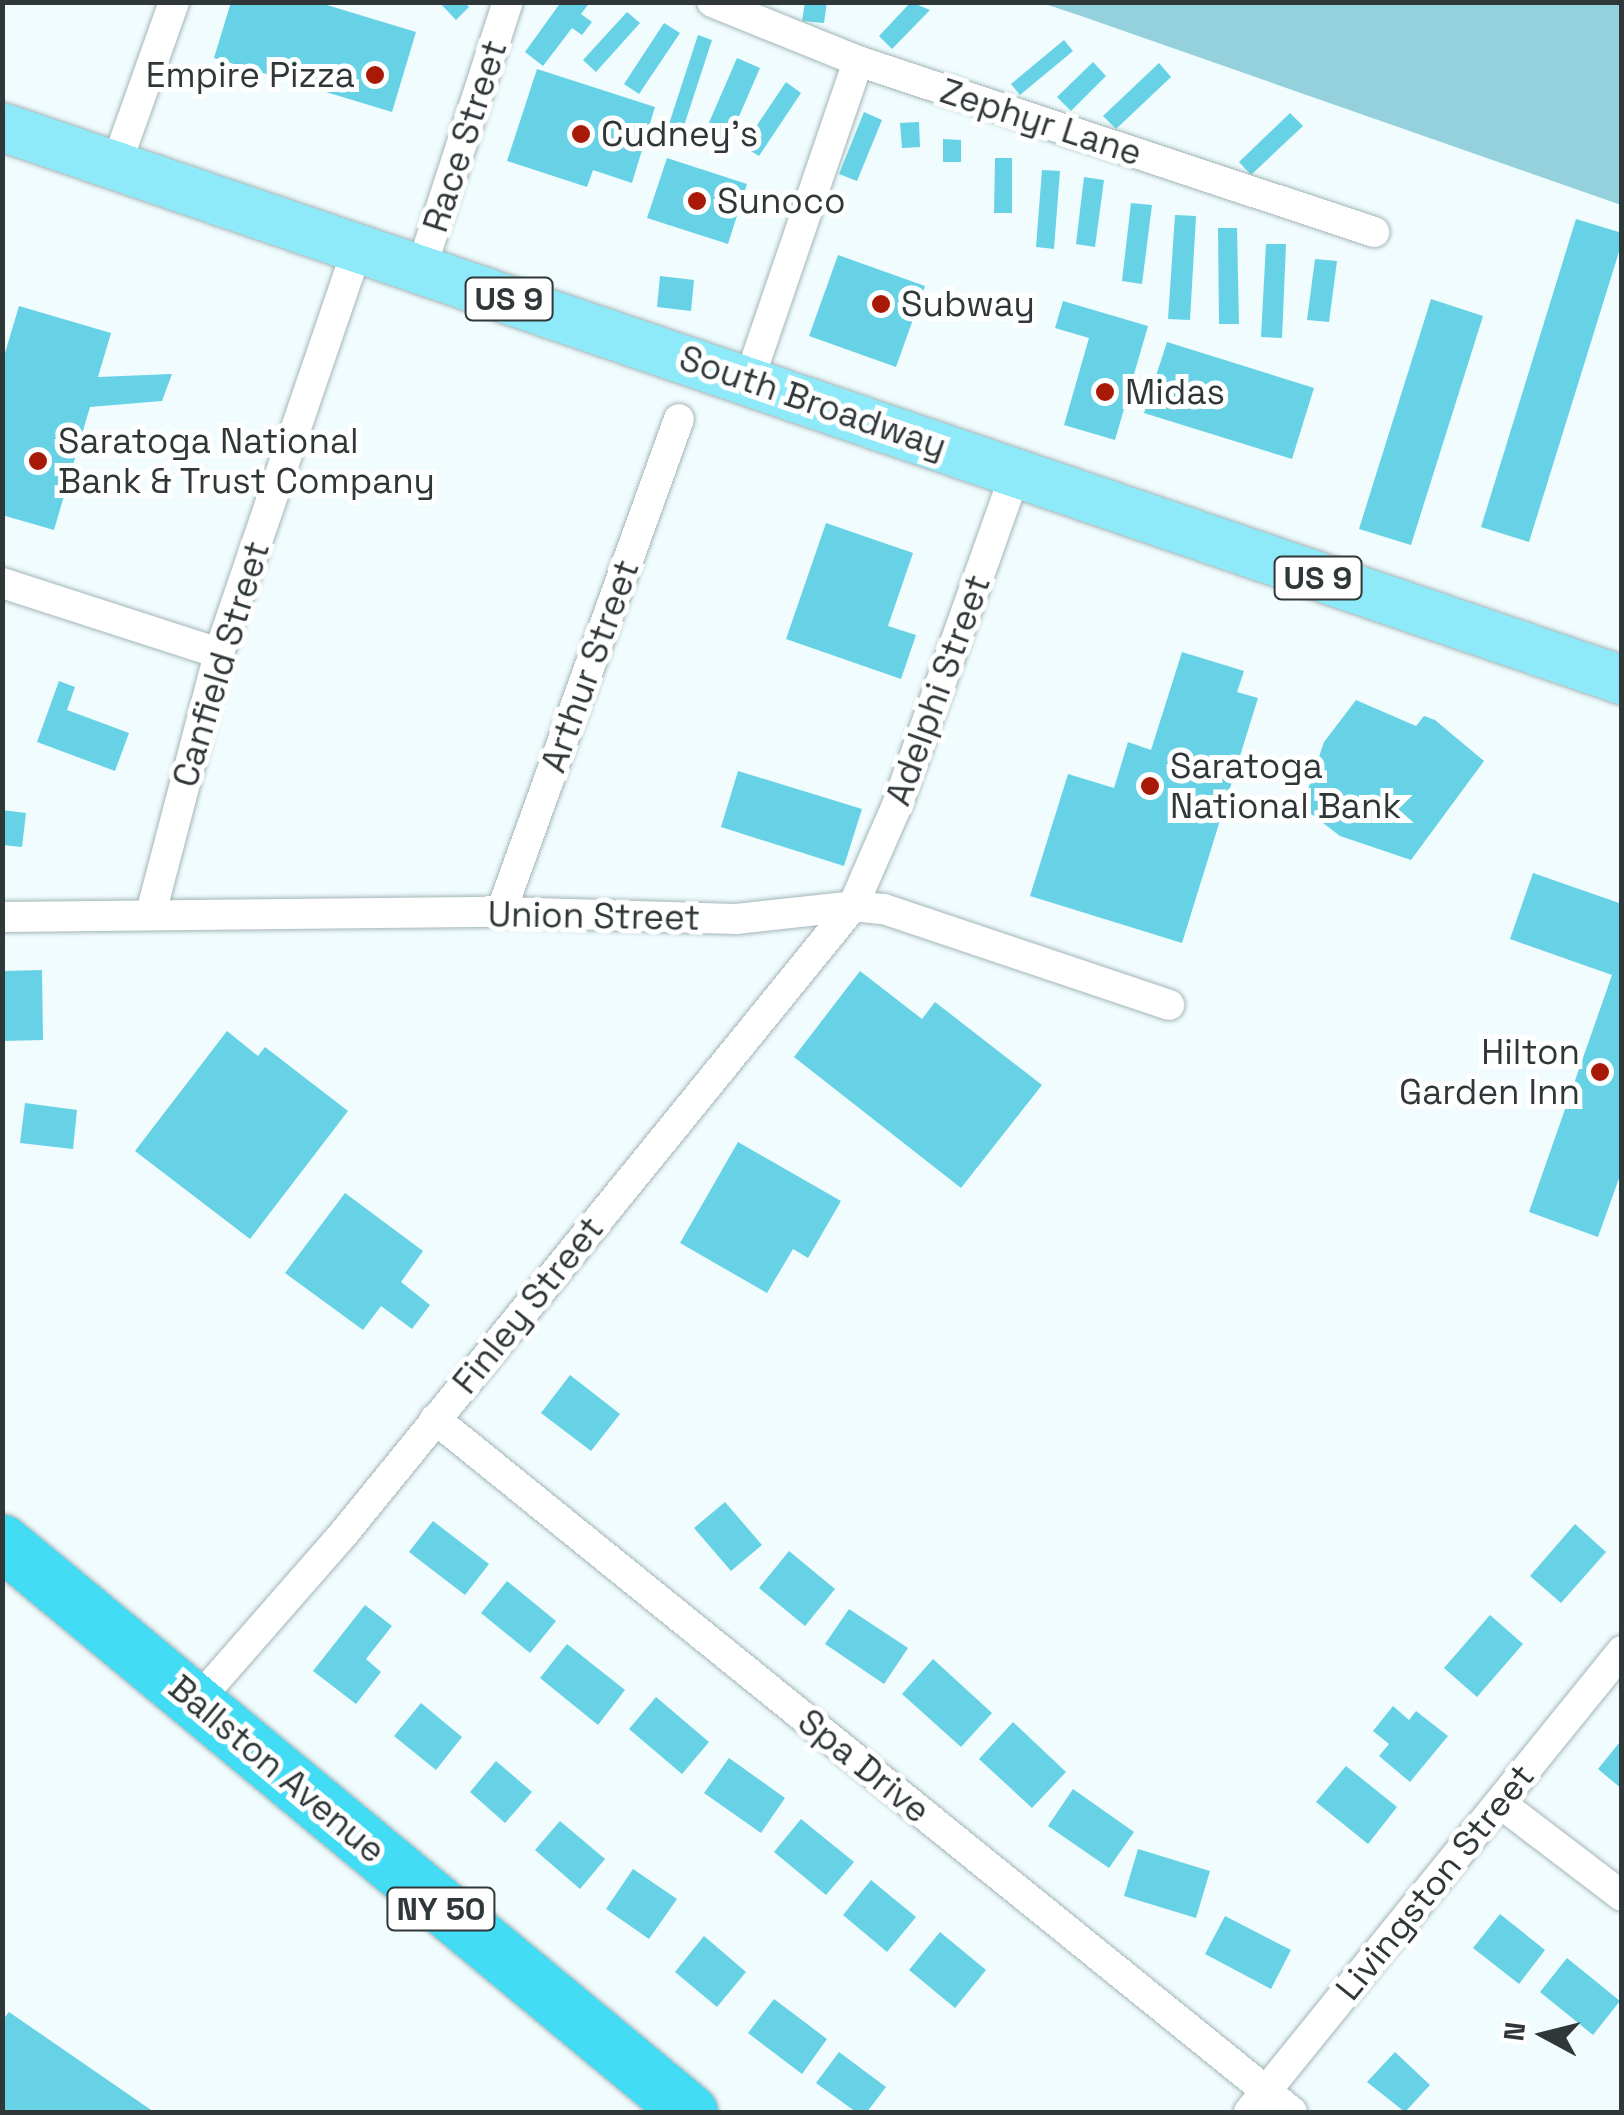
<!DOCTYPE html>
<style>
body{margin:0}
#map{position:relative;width:1624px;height:2115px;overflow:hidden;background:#f0fcfe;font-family:"Space Grotesk",sans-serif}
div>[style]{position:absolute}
.green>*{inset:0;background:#94d1dd}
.building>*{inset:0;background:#67d2e5}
.roads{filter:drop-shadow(0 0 2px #a3b5b8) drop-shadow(0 0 2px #a3b5b8)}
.street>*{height:30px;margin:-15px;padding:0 15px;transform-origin:15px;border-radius:15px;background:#fff}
.primary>*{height:48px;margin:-24px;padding:0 24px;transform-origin:24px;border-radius:24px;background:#8eeaf9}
.highway>*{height:55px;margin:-27.5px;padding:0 27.5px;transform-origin:27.5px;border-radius:27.5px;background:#42dcf5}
.dots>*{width:28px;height:28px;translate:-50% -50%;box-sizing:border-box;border:5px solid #fff;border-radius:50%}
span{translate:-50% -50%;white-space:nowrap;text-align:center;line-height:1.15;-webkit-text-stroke:10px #fff;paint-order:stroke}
.shield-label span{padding:2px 8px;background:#fff;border:2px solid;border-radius:8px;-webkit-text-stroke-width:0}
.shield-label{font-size:32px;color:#303739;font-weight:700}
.poi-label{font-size:35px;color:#303739}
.right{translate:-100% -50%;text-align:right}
.left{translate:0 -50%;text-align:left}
.street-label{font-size:35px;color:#303739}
.frame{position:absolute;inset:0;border:5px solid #303739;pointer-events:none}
.north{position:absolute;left:1494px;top:1985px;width:100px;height:100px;-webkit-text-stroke:8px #fff;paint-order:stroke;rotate:277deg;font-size:28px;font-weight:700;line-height:40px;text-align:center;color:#303739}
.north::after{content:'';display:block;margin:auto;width:35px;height:45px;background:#303739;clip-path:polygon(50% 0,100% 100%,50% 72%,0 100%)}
</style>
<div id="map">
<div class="green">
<div style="clip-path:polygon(1042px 3px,1621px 3px,1621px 205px,1081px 16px)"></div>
</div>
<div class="building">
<div style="clip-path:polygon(231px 2px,317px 2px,416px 32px,392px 112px,214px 58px)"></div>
<div style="clip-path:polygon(439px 2px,464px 2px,469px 7px,456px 20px)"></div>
<div style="clip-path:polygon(561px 2px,590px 2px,581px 14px,592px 22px,582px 35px,572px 28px,543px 66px,525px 52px)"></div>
<div style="clip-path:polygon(805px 2px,827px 2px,824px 23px,802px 21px)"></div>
<div style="clip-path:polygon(911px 2px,930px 10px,892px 49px,879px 36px)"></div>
<div style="clip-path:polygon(627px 12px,640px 23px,596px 72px,583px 60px)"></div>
<div style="clip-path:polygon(664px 23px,680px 33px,639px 94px,624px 84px)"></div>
<div style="clip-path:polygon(698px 35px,712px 40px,681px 135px,667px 130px)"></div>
<div style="clip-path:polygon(1064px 40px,1073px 51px,1020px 95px,1011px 84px)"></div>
<div style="clip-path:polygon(737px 58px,760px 68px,724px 151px,701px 141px)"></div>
<div style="clip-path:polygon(1093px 62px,1106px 76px,1071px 111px,1057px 97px)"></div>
<div style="clip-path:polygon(1159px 63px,1171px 77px,1116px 129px,1103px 116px)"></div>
<div style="clip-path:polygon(537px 69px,655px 107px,632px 183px,593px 170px,587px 187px,507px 161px)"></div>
<div style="clip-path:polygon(786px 82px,801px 93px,759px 156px,743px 146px)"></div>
<div style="clip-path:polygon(864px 112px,882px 120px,857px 181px,839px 174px)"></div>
<div style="clip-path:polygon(1290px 113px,1303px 126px,1251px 175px,1239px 162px)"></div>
<div style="clip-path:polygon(919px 122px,920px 147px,902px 148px,900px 123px)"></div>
<div style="clip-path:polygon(943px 139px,961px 140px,961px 162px,943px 162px)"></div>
<div style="clip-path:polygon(667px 158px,747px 184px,728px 244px,647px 218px)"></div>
<div style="clip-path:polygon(995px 158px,1012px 158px,1012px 213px,994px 213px)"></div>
<div style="clip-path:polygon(1042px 170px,1060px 171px,1054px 249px,1036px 247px)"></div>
<div style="clip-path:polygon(1084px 177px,1104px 180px,1095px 247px,1076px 244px)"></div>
<div style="clip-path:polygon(1131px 203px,1152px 205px,1142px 284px,1122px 281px)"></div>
<div style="clip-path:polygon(1175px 215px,1196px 216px,1190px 320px,1168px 319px)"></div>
<div style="clip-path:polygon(1576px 219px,1622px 233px,1622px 242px,1529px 542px,1481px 527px)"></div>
<div style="clip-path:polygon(1218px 228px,1237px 228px,1239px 324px,1219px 324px)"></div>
<div style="clip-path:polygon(1266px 244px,1286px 244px,1282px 338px,1261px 337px)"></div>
<div style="clip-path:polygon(838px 255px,925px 286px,896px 367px,809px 336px)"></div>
<div style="clip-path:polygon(1315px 259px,1337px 261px,1329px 322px,1307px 320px)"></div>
<div style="clip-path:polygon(660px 276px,694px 280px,691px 311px,657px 307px)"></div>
<div style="clip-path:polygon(1431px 299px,1483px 316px,1411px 545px,1359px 529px)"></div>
<div style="clip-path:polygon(1063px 301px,1148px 326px,1115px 440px,1064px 425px,1089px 338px,1055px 328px)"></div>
<div style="clip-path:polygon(19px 306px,111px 333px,98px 377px,172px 374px,162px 401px,90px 407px,54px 530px,2px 515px,2px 363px)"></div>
<div style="clip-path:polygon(1167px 342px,1314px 388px,1292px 459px,1144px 413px)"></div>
<div style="clip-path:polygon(826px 523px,913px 553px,888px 626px,916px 635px,901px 679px,786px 639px)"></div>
<div style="clip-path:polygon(1182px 652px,1244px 671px,1237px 692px,1258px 698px,1182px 943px,1030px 896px,1068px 774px,1114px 788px,1128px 742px,1151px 750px)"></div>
<div style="clip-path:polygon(59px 681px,75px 687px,67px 710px,129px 733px,115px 771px,37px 742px)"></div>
<div style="clip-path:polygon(1356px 700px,1416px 726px,1424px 716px,1435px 720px,1484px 761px,1411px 860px,1340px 836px,1302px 807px,1324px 742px)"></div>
<div style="clip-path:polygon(738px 771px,862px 809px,844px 866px,721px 827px)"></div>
<div style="clip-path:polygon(2px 810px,26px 813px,22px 847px,2px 845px)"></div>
<div style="clip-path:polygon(1533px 873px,1622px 904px,1622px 1170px,1598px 1237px,1529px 1212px,1612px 975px,1510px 939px)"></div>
<div style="clip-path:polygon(42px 970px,43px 1040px,2px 1041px,2px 971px)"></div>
<div style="clip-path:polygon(860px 971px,922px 1019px,935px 1002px,1042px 1085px,961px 1188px,794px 1057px)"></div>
<div style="clip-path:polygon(227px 1031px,258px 1056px,265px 1047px,348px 1111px,250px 1239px,135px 1151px)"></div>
<div style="clip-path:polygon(25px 1103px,77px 1110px,73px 1149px,20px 1143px)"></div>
<div style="clip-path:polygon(738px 1142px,841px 1201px,808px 1258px,793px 1249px,767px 1293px,680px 1243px)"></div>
<div style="clip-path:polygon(345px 1193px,423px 1251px,401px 1282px,430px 1305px,412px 1329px,381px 1306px,363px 1330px,285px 1273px)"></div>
<div style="clip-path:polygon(570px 1375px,620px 1414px,591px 1451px,541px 1413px)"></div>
<div style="clip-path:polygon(725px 1502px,762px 1545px,731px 1571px,694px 1528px)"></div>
<div style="clip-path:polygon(433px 1521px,489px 1564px,465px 1595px,409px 1552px)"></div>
<div style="clip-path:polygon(1575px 1524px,1606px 1552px,1561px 1603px,1530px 1576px)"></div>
<div style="clip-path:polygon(789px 1551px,835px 1589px,805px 1626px,759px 1588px)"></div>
<div style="clip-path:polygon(507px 1581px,556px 1621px,530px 1653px,481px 1613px)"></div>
<div style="clip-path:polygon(365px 1605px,392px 1626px,366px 1659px,381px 1672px,356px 1704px,313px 1671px)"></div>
<div style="clip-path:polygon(849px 1609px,908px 1648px,884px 1684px,825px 1644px)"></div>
<div style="clip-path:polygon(1490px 1615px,1523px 1644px,1477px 1697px,1444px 1668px)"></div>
<div style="clip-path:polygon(567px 1644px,625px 1690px,598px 1725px,540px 1678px)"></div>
<div style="clip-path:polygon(933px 1659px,992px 1713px,961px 1747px,902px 1694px)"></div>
<div style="clip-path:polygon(656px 1697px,709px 1742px,682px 1774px,629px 1729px)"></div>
<div style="clip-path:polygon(421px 1703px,462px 1737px,436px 1770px,394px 1736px)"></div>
<div style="clip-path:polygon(1393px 1706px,1409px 1720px,1416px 1711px,1448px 1736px,1410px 1782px,1379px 1756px,1389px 1744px,1373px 1731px)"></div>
<div style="clip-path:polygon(1013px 1722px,1066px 1772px,1032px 1808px,979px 1759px)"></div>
<div style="clip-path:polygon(1619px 1743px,1622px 1745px,1622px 1789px,1598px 1769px)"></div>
<div style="clip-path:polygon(729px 1758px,785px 1798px,761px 1833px,704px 1793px)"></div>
<div style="clip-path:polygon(496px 1761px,532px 1792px,505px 1823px,470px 1792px)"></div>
<div style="clip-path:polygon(1346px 1766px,1397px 1807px,1368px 1844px,1316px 1802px)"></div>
<div style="clip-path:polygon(1073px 1789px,1134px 1832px,1109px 1868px,1048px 1826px)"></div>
<div style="clip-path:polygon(801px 1819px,854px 1862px,826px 1895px,774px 1852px)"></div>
<div style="clip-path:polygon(560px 1821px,605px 1859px,580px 1889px,535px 1850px)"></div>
<div style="clip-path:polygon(1138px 1849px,1210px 1871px,1196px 1918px,1124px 1896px)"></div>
<div style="clip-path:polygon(633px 1869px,677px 1899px,649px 1939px,606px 1909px)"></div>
<div style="clip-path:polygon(871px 1880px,916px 1917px,887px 1952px,843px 1915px)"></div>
<div style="clip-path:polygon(1500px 1914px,1545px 1950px,1519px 1984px,1473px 1948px)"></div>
<div style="clip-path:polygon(1225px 1916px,1291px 1950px,1271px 1989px,1205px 1954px)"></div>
<div style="clip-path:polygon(940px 1932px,986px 1970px,955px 2008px,909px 1970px)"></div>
<div style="clip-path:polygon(704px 1936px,746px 1972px,717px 2007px,675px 1972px)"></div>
<div style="clip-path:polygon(1567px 1958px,1620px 2001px,1593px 2035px,1540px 1992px)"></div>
<div style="clip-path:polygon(774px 1999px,827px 2039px,802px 2074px,748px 2033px)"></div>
<div style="clip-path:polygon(9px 2012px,154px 2112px,2px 2112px,2px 2021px)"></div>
<div style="clip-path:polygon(839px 2052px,886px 2087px,867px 2112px,856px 2112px,816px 2083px)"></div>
<div style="clip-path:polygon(1395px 2052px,1430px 2085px,1405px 2112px,1367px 2082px)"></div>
</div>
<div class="roads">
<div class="street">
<div style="left:712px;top:2px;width:157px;rotate:22deg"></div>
<div style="left:858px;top:61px;width:544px;rotate:18.33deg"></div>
<div style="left:116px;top:165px;width:173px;rotate:-70.4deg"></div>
<div style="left:421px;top:269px;width:281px;rotate:-72deg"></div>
<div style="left:749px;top:380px;width:337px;rotate:-71.1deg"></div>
<div style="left:2px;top:583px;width:228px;rotate:17.9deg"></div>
<div style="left:501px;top:912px;width:524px;rotate:-70.15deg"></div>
<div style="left:151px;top:913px;width:269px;rotate:-75.3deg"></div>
<div style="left:219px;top:653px;width:429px;rotate:-71.1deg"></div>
<div style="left:2px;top:917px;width:499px;rotate:-0.6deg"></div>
<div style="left:501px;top:912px;width:235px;rotate:1.7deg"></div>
<div style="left:736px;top:919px;width:118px;rotate:-6.3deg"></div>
<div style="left:853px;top:906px;width:31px;rotate:6deg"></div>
<div style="left:884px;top:909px;width:301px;rotate:18.6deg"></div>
<div style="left:435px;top:1419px;width:1102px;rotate:38.96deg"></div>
<div style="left:198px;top:1700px;width:223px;rotate:-48.8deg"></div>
<div style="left:345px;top:1532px;width:806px;rotate:-50.94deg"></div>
<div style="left:853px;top:906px;width:112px;rotate:-66.4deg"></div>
<div style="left:898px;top:803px;width:352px;rotate:-70.4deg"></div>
<div style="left:1500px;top:1803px;width:153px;rotate:37.3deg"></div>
<div style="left:1249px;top:2112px;width:593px;rotate:-51.02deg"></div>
</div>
<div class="primary">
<div style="left:2px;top:127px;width:1712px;rotate:18.85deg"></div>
</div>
<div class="highway">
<div style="left:2px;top:1542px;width:893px;rotate:39.64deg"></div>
</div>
</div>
<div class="dots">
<div style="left:375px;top:75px;background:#a91907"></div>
<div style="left:581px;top:134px;background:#a91907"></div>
<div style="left:697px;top:201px;background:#a91907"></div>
<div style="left:881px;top:304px;background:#a91907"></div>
<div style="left:1105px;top:392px;background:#a91907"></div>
<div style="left:38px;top:461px;background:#a91907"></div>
<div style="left:1150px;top:786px;background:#a91907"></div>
<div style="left:1600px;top:1072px;background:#a91907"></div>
</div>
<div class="shield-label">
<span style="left:509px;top:299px">US 9</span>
<span style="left:1318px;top:578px">US 9</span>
<span style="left:441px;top:1909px">NY 50</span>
</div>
<div class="poi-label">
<span class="right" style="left:355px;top:75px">Empire Pizza</span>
<span class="left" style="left:601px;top:134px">Cudney's</span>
<span class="left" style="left:717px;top:201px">Sunoco</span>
<span class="left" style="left:901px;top:304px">Subway</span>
<span class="left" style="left:1125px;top:392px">Midas</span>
<span class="left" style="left:58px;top:461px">Saratoga National<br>Bank &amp; Trust Company</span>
<span class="left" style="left:1170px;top:786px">Saratoga<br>National Bank</span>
<span class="right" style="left:1580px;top:1072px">Hilton<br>Garden Inn</span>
</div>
<div class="street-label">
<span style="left:1041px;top:122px;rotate:18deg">Zephyr Lane</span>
<span style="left:465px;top:136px;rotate:-72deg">Race Street</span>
<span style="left:813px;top:402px;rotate:19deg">South Broadway</span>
<span style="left:221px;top:664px;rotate:-73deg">Canfield Street</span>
<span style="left:590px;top:666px;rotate:-70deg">Arthur Street</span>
<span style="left:938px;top:690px;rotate:-70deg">Adelphi Street</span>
<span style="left:594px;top:916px;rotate:1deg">Union Street</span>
<span style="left:528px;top:1305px;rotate:-51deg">Finley Street</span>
<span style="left:864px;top:1766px;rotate:39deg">Spa Drive</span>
<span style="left:277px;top:1769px;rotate:40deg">Ballston Avenue</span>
<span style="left:1435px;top:1882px;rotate:-51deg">Livingston Street</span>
</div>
<div class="frame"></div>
<div class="north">N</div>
</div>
